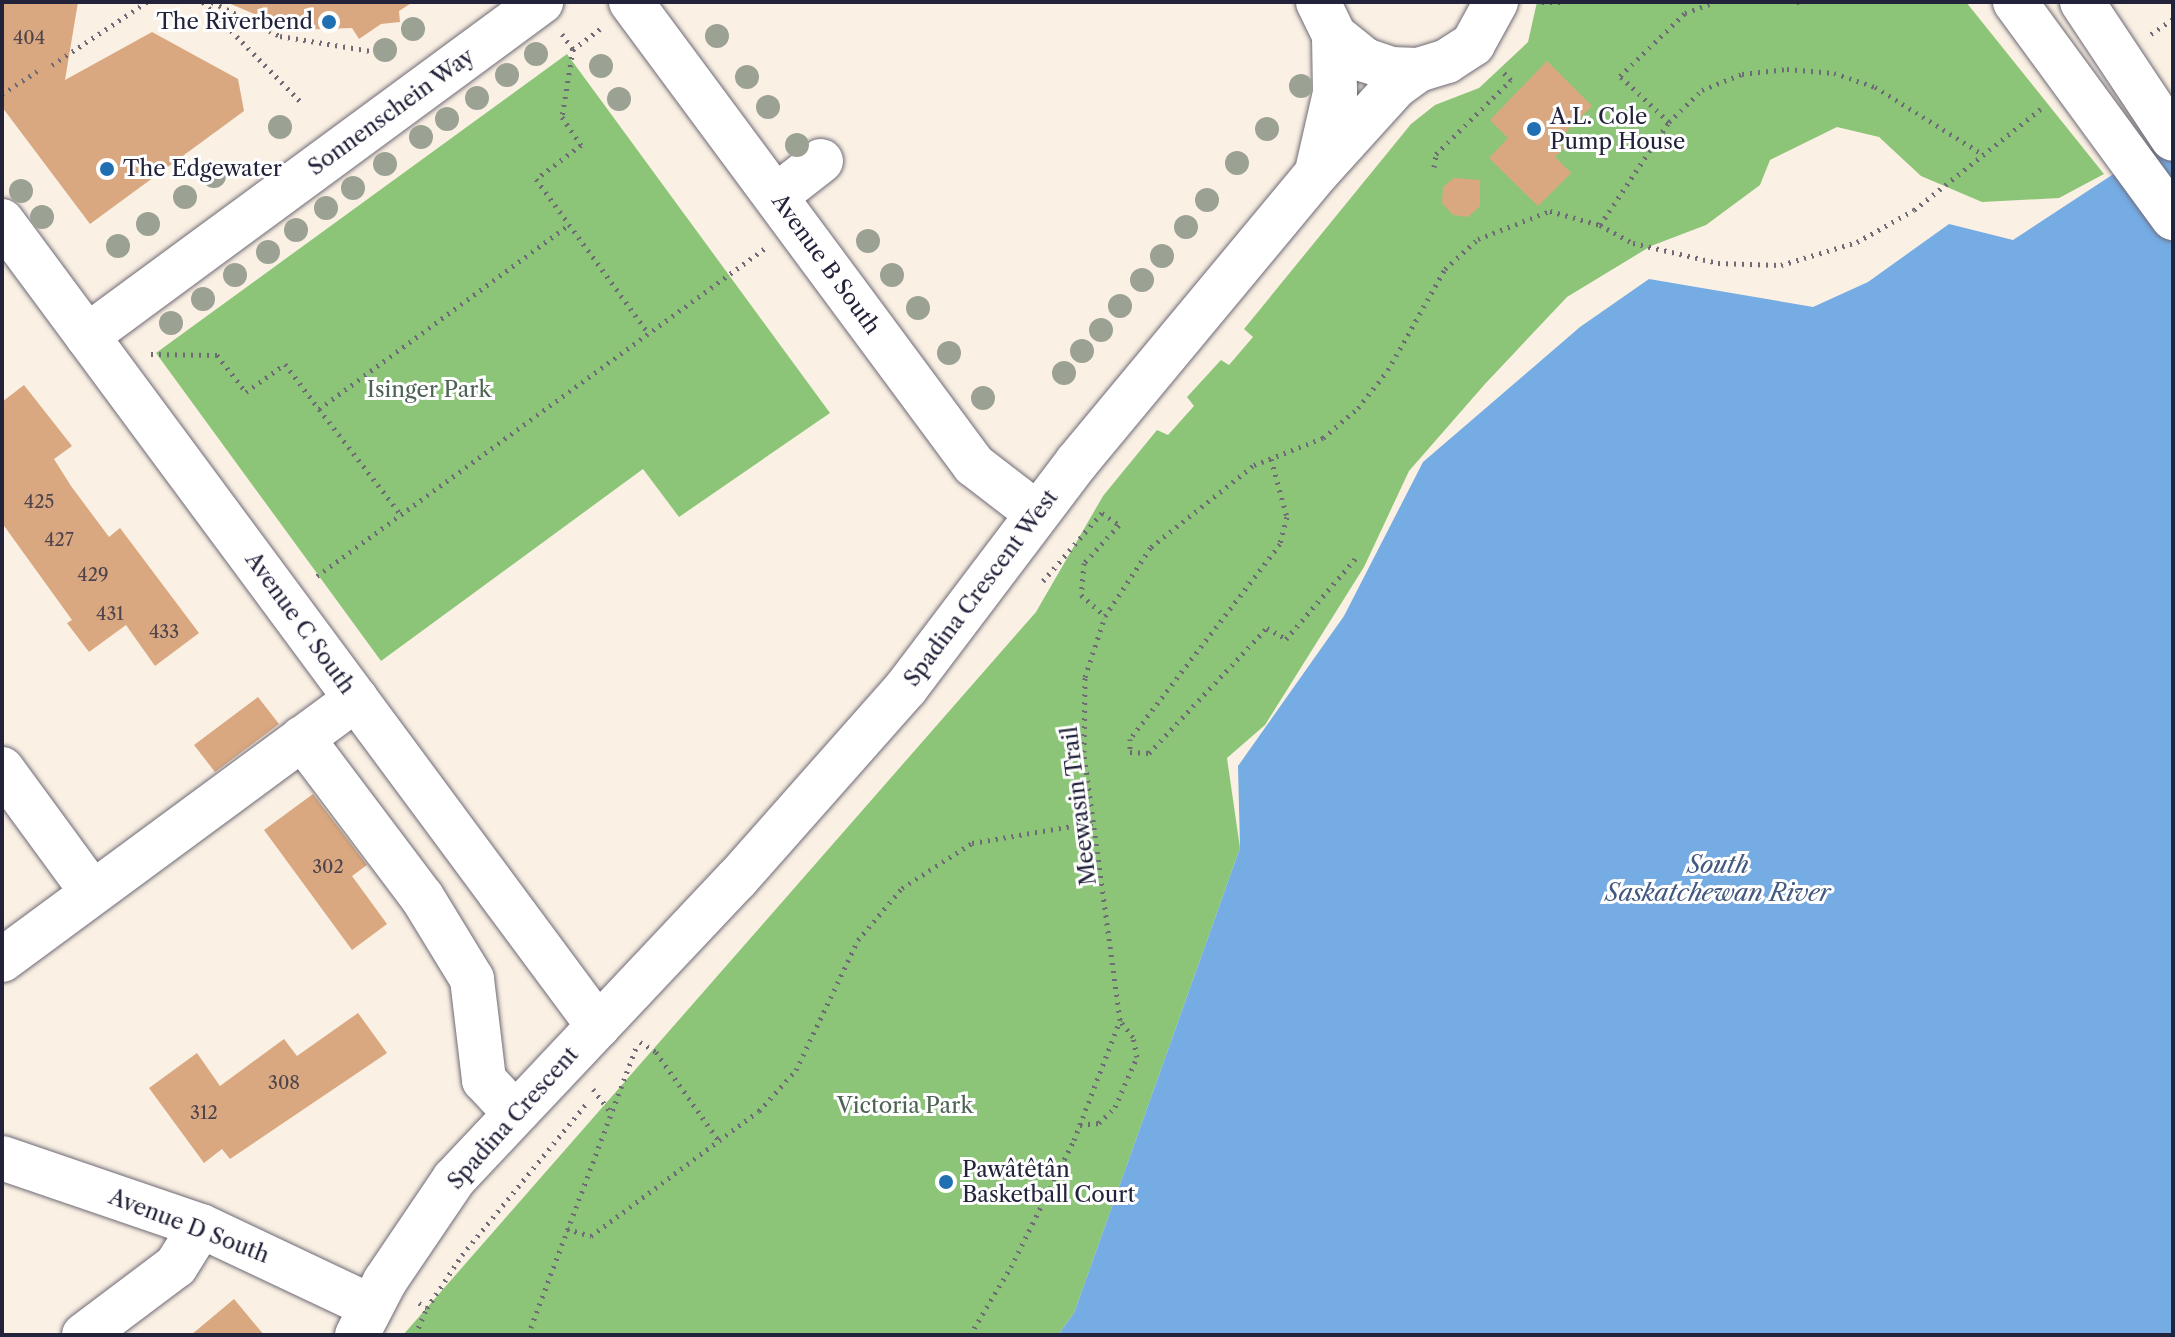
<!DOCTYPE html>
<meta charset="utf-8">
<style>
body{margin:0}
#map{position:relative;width:2175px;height:1337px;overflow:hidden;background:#faf0e3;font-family:"Libre Caslon Text",serif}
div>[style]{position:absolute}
.green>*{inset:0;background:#8dc578}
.water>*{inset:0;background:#75ace4}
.building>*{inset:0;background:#d9a880}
.path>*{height:5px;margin-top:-2.5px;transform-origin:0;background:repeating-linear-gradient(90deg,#6e6a76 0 2px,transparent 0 8px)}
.roads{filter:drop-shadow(0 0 2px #6e6a76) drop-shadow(0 0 2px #6e6a76)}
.minor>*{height:44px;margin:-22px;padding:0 22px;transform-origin:22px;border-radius:22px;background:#fff}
.bridges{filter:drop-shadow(0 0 2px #6e6a76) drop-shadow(0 0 2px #6e6a76)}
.highway-bridge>*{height:44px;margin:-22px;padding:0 22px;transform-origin:22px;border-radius:22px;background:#fff}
.trees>*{width:24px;height:24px;margin:-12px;border-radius:50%;background:#9ba294}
.dots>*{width:22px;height:22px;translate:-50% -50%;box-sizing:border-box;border:4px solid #fff;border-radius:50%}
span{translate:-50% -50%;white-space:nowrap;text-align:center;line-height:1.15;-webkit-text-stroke:6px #fff;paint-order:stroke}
.number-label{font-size:18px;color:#50444c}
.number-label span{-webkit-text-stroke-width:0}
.poi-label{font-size:22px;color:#22223b}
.right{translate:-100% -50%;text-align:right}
.left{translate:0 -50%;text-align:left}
.street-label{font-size:22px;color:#22223b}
.park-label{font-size:22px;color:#4d6353}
.water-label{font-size:24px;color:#43597f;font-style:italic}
.frame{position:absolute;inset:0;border:4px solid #22223b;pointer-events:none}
</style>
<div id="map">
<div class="green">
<div style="clip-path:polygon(1537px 2px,1966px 2px,2104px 174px,2059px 198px,1982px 202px,1921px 176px,1879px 137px,1837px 127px,1770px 160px,1760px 185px,1706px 225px,1651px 246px,1567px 297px,1485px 384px,1409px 471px,1364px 567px,1265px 725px,1227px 758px,1240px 848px,1074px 1313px,1058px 1335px,403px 1335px,1036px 612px,1103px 496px,1157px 430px,1168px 435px,1194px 406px,1187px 397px,1221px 360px,1229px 365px,1253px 337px,1244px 329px,1411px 124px,1435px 105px,1479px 88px,1528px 42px)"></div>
<div style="clip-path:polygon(567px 54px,830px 413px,679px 517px,643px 469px,381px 661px,156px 353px)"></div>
</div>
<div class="water">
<div style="clip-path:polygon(2173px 135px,2173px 1335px,1058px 1335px,1074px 1313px,1240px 848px,1238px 766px,1344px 616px,1423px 462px,1580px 327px,1649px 279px,1813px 307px,1868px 282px,1949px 224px,2013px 240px)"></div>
</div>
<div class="building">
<div style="clip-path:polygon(2px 2px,78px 2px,65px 80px,152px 32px,238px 79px,244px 111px,90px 224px,2px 107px)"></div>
<div style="clip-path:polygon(226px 2px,413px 2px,399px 11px,400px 22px,381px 24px,359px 39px,352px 28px,292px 30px)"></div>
<div style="clip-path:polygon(1547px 61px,1592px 106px,1557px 141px,1564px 148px,1555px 157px,1571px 173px,1538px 206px,1489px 158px,1508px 138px,1490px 120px)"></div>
<div style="clip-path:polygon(1454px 178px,1480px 180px,1480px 206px,1468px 217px,1453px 215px,1442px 203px,1443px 187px)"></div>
<div style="clip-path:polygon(24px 385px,72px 446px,54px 459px,71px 486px,109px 537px,120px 528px,199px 633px,155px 666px,126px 625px,89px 652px,67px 623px,72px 620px,2px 523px,2px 402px)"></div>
<div style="clip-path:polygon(258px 697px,279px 724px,215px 772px,194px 745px)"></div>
<div style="clip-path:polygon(313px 794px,367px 865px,352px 876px,387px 924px,352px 950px,264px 830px)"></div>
<div style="clip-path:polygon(358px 1013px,387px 1053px,230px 1159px,222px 1149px,204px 1163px,149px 1088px,197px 1053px,220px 1086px,284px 1039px,297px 1056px)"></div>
<div style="clip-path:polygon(234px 1299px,264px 1335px,191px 1335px)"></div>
</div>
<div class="path">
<div style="left:203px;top:2px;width:140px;rotate:45.6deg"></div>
<div style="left:212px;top:2px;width:76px;rotate:26.6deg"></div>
<div style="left:280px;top:36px;width:92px;rotate:9.4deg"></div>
<div style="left:1542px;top:2px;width:20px"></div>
<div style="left:1797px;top:2px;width:2px"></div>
<div style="left:600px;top:29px;width:34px;rotate:143deg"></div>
<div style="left:573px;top:49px;width:69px;rotate:99.2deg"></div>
<div style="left:562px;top:117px;width:34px;rotate:56deg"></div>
<div style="left:581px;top:145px;width:56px;rotate:142.9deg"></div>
<div style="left:536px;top:179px;width:188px;rotate:53.9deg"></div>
<div style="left:562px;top:34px;width:19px;rotate:54deg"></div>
<div style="left:2151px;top:34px;width:27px;rotate:-34deg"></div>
<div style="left:52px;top:65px;width:114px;rotate:-33.6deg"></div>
<div style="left:2px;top:94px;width:44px;rotate:-33deg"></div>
<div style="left:1669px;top:122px;width:67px;rotate:-136.8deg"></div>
<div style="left:1620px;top:76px;width:91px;rotate:-44.1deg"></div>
<div style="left:1685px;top:13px;width:32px;rotate:-20deg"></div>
<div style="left:1434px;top:167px;width:13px;rotate:-81deg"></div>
<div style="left:1436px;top:154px;width:105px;rotate:-44.6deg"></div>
<div style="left:1511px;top:80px;width:14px;rotate:-135deg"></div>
<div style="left:1600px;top:225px;width:124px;rotate:-56.2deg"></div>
<div style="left:1669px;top:122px;width:46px;rotate:-44.1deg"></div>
<div style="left:1702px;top:90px;width:43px;rotate:-21.8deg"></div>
<div style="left:1742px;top:74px;width:45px;rotate:-6.3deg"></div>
<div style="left:1787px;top:69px;width:47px;rotate:4.9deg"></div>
<div style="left:1834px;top:73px;width:43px;rotate:18.9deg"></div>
<div style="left:1875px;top:87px;width:125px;rotate:31.9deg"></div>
<div style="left:151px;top:354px;width:66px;rotate:0.9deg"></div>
<div style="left:217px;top:355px;width:47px;rotate:51.9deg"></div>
<div style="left:246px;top:392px;width:48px;rotate:-35.7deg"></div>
<div style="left:285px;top:364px;width:56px;rotate:52.9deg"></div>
<div style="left:319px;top:409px;width:310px;rotate:-36.4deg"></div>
<div style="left:319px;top:409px;width:135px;rotate:52.2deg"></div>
<div style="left:1271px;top:459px;width:60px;rotate:74.6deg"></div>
<div style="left:1287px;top:517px;width:28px;rotate:105deg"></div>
<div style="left:1280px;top:544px;width:246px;rotate:127.6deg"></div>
<div style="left:1130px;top:739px;width:13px;rotate:90deg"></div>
<div style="left:1130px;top:752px;width:19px;rotate:3deg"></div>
<div style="left:1149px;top:753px;width:172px;rotate:-46.7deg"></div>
<div style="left:1267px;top:628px;width:22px;rotate:30deg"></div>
<div style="left:1286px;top:639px;width:107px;rotate:-49.2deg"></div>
<div style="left:317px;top:576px;width:554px;rotate:-36.19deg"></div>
<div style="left:1043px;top:581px;width:90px;rotate:-49.1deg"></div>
<div style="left:1102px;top:513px;width:21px;rotate:35deg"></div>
<div style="left:1119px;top:525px;width:52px;rotate:132.6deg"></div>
<div style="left:1084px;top:563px;width:32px;rotate:95deg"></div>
<div style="left:1081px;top:595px;width:32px;rotate:41deg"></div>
<div style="left:640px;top:1042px;width:19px;rotate:32deg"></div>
<div style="left:656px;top:1052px;width:109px;rotate:54.7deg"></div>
<div style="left:593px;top:1089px;width:26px;rotate:53deg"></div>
<div style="left:1080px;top:1125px;width:19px;rotate:-6deg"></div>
<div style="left:1099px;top:1123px;width:23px;rotate:-45deg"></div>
<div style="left:1115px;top:1107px;width:55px;rotate:-66.3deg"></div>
<div style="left:1137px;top:1057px;width:20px;rotate:-101deg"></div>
<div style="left:1133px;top:1037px;width:21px;rotate:-129deg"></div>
<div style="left:567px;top:1229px;width:25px;rotate:16deg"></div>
<div style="left:591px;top:1236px;width:209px;rotate:-36.7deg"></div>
<div style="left:759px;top:1111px;width:55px;rotate:-47.9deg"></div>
<div style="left:796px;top:1070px;width:144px;rotate:-64.5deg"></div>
<div style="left:858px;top:940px;width:68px;rotate:-49.8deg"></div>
<div style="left:902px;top:888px;width:83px;rotate:-32.7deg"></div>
<div style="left:972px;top:843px;width:126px;rotate:-9.6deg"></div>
<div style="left:419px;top:1303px;width:9px;rotate:32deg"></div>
<div style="left:427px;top:1308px;width:64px;rotate:-56.6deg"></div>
<div style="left:462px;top:1255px;width:197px;rotate:-50.6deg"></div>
<div style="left:415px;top:1335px;width:30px;rotate:-66deg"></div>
<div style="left:528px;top:1335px;width:307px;rotate:-69.4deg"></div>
<div style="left:970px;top:1335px;width:79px;rotate:-58.9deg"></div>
<div style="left:1011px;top:1267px;width:142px;rotate:-63.6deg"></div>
<div style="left:1074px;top:1140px;width:129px;rotate:-69deg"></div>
<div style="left:1120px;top:1020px;width:270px;rotate:-97.7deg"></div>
<div style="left:1084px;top:752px;width:75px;rotate:-89.2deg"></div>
<div style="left:1085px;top:677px;width:64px;rotate:-71.8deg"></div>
<div style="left:1105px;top:616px;width:83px;rotate:-56.3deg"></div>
<div style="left:1151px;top:547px;width:132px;rotate:-38.5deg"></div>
<div style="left:1254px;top:465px;width:74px;rotate:-21.4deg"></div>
<div style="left:1323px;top:438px;width:46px;rotate:-40.6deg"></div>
<div style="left:1358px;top:408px;width:48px;rotate:-51.7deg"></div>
<div style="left:1388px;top:370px;width:116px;rotate:-60.6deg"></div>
<div style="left:1445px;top:269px;width:45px;rotate:-42.3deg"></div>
<div style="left:1478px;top:239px;width:77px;rotate:-21.3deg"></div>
<div style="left:1550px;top:211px;width:52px;rotate:15.6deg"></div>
<div style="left:1600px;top:225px;width:38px;rotate:29deg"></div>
<div style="left:1633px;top:243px;width:87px;rotate:13.2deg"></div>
<div style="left:1718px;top:263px;width:63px;rotate:1.8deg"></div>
<div style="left:1781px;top:265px;width:79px;rotate:-16.8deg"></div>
<div style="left:1857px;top:242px;width:65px;rotate:-29.3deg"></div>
<div style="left:1914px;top:210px;width:165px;rotate:-38.6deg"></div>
</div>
<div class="roads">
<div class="minor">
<div style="left:631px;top:2px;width:576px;rotate:53.47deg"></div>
<div style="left:974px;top:465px;width:77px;rotate:37.6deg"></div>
<div style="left:1318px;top:2px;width:37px;rotate:64deg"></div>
<div style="left:1334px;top:35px;width:40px;rotate:39deg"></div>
<div style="left:1365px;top:60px;width:28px;rotate:19deg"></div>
<div style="left:1391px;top:69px;width:27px;rotate:2deg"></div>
<div style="left:1418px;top:70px;width:30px;rotate:-17deg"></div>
<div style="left:1447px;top:61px;width:31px;rotate:-33deg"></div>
<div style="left:1473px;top:44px;width:48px;rotate:-61.3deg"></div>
<div style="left:1318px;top:167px;width:76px;rotate:-77.1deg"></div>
<div style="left:1335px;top:93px;width:58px;rotate:-91deg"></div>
<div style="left:776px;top:196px;width:57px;rotate:-37.9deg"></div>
<div style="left:2px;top:221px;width:1002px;rotate:53.48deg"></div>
<div style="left:87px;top:336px;width:564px;rotate:-36.34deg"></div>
<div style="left:302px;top:738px;width:199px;rotate:53deg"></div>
<div style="left:422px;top:897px;width:96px;rotate:58.6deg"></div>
<div style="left:472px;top:979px;width:102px;rotate:83.2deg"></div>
<div style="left:484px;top:1080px;width:42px;rotate:46.9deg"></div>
<div style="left:2px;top:769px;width:152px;rotate:53.8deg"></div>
<div style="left:2px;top:960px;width:440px;rotate:-36.4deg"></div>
<div style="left:2px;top:1158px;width:210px;rotate:18.9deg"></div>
<div style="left:201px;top:1226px;width:187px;rotate:25.3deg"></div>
<div style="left:84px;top:1335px;width:115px;rotate:-36.9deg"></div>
<div style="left:176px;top:1266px;width:47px;rotate:-58deg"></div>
<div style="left:357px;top:1335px;width:61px;rotate:-62.6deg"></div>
<div style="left:385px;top:1281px;width:123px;rotate:-55.9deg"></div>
<div style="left:454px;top:1179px;width:412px;rotate:-46.7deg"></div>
<div style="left:737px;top:879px;width:255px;rotate:-48.5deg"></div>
<div style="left:906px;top:688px;width:283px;rotate:-52.9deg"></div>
<div style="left:1077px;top:462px;width:376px;rotate:-50.3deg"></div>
<div style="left:1317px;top:173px;width:118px;rotate:-47.8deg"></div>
<div style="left:1396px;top:86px;width:27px;rotate:-36deg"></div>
</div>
</div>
<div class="bridges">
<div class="highway-bridge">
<div style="left:2015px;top:2px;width:268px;rotate:53.8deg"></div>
<div style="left:2082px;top:2px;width:164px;rotate:56.4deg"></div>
</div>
</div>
<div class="trees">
<div style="left:413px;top:29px"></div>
<div style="left:717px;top:36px"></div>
<div style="left:385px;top:50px"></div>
<div style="left:536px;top:54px"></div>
<div style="left:601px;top:66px"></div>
<div style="left:507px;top:75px"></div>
<div style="left:747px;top:77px"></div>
<div style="left:1301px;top:86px"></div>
<div style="left:477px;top:98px"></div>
<div style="left:619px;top:99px"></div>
<div style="left:768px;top:107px"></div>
<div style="left:447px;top:119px"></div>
<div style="left:280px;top:127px"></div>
<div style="left:1267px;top:129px"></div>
<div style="left:421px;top:137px"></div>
<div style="left:797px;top:145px"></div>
<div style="left:1237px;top:163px"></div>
<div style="left:385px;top:164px"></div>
<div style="left:214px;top:176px"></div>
<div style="left:353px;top:188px"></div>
<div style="left:21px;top:191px"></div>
<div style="left:185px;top:197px"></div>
<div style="left:1207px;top:200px"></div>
<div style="left:326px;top:208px"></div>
<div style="left:42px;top:217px"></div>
<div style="left:148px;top:224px"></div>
<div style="left:1186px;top:227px"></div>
<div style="left:296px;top:230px"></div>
<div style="left:868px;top:241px"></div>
<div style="left:118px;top:246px"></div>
<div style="left:268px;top:252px"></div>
<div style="left:1162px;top:256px"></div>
<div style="left:235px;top:275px"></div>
<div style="left:892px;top:275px"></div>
<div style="left:1142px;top:280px"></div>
<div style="left:203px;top:299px"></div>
<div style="left:1120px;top:306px"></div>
<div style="left:918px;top:308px"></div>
<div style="left:171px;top:323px"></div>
<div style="left:1101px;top:330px"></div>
<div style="left:1082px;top:351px"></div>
<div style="left:949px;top:353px"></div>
<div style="left:1064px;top:373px"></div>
<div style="left:983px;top:398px"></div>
</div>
<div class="dots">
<div style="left:329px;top:22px;background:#1f6fb2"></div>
<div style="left:1534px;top:129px;background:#1f6fb2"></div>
<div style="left:107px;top:169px;background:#1f6fb2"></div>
<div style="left:946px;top:1182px;background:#1f6fb2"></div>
</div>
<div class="number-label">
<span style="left:29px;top:38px">404</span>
<span style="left:39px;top:502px">425</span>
<span style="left:59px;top:540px">427</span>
<span style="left:93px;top:575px">429</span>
<span style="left:110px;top:614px">431</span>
<span style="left:164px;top:632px">433</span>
<span style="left:328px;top:867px">302</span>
<span style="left:284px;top:1083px">308</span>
<span style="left:204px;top:1113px">312</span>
</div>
<div class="poi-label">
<span class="right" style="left:313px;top:22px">The Riverbend</span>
<span class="left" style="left:1550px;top:129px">A.L. Cole<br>Pump House</span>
<span class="left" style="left:123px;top:169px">The Edgewater</span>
<span class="left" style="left:962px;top:1182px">Pawâtêtân<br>Basketball Court</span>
</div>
<div class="street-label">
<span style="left:391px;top:112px;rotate:-36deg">Sonnenschein Way</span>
<span style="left:826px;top:264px;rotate:54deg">Avenue B South</span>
<span style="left:981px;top:588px;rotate:-53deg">Spadina Crescent West</span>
<span style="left:300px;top:623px;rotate:54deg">Avenue C South</span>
<span style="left:1079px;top:806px;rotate:-97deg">Meewasin Trail</span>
<span style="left:513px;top:1118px;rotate:-48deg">Spadina Crescent</span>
<span style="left:189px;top:1226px;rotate:21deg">Avenue D South</span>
</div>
<div class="park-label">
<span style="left:429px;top:390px">Isinger Park</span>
<span style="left:905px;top:1106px">Victoria Park</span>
</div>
<div class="water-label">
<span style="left:1718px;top:879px">South<br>Saskatchewan River</span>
</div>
<div class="frame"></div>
</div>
